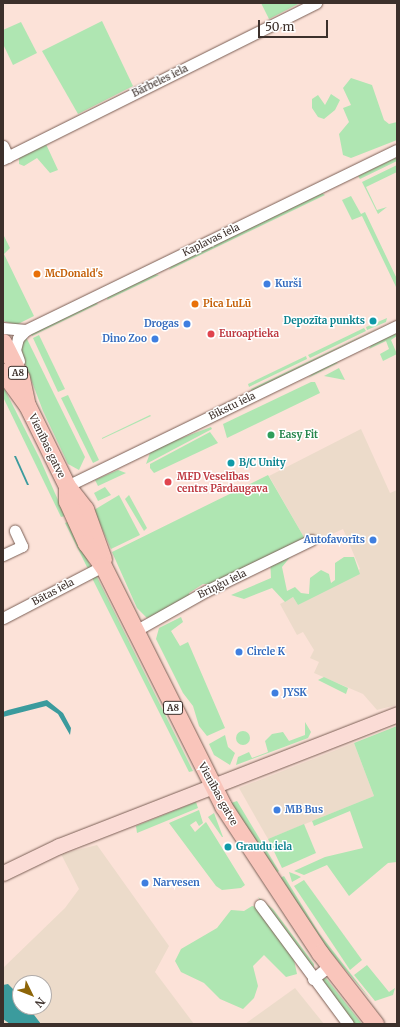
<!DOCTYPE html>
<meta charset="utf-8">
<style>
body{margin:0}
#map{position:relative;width:400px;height:1027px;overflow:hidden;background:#fce2d8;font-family:Merriweather,serif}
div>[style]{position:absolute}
.industrial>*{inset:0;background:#ecdbca}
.green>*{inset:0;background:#afe6b2}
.round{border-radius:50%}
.water>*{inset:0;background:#3b9b9d}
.roads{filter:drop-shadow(0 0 1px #7b5f55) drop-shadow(0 0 1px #7b5f55)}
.minor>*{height:11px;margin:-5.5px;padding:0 5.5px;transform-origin:5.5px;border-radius:5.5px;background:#fff}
.major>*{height:15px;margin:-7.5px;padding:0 7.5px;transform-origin:7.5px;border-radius:7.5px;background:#fbdcd6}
.highway>*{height:17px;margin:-8.5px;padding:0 8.5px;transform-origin:8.5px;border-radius:8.5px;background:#f9c5bb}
.dots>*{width:11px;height:11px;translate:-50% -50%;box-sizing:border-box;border:2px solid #fff;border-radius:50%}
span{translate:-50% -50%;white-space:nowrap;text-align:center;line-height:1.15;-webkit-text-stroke:3px #fff;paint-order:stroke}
.shield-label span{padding:1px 3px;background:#fff;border:1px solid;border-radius:3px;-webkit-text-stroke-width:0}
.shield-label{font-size:9px;color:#3c302b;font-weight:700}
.street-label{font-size:10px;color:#3c302b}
.food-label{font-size:10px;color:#c56008;font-weight:700}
.left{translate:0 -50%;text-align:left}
.shop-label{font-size:10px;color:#366cbe;font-weight:700}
.right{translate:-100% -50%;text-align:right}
.culture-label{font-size:10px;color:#0d838f;font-weight:700}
.health-label{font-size:10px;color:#be3a42;font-weight:700}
.leisure-label{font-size:10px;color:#27864d;font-weight:700}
.frame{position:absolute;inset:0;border:4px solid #3c302b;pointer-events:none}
.north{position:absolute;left:12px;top:975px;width:40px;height:40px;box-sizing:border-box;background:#fff;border:1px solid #b1acaa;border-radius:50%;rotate:133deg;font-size:11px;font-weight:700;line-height:16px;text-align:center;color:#3c302b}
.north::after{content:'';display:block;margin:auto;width:14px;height:18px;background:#8d6508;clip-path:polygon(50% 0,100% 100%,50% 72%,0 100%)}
.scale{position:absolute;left:258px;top:20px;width:70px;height:18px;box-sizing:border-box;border:2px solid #3c302b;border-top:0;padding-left:5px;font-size:12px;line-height:14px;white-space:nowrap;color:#3c302b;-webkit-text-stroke:3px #fff;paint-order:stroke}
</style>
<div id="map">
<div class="industrial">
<div style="clip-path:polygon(361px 429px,390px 493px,397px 490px,397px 700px,396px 705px,377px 710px,363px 694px,314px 673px,319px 662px,310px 658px,314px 650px,303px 632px,297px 635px,280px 604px,293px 597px,298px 605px,360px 569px,343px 529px,313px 543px,305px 539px,269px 476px)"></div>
<div style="clip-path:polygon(354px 743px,374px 796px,268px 839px,239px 788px)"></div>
<div style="clip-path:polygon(evenodd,97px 845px,169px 946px,155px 972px,194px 1024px,3px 1024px,3px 968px,65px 908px,79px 889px,61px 854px,97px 845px,20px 983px,44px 983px,44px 1007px,20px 1007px,20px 983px)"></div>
<div style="clip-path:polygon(295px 988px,324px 1024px,245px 1024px)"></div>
</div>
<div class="green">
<div style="clip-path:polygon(261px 3px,300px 3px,269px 19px)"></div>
<div style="clip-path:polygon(102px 21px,133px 86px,78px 114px,42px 51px)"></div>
<div style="clip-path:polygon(21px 22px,37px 53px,13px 65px,3px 44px,3px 30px)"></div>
<div style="clip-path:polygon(351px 78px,372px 85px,384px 120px,389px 124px,397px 122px,397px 140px,351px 158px,343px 155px,339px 134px,349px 122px,343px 108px,351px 105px,343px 88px)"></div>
<div style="clip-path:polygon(331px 94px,340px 100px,335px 110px,324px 119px,318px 117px,312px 108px,312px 99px,318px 95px,325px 105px)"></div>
<div style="clip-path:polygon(45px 142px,58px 170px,50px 173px,37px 158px,24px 166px,19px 164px,19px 156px)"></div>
<div style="clip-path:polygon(397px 157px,397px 161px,360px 179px,358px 176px)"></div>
<div style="clip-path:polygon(397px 165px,397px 172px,366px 187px,377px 210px,387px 207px,378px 214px,362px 182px)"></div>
<div style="clip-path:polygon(322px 193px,325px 195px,169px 270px,172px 265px)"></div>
<div style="clip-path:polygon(351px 196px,361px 214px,365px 212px,397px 279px,397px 289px,362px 216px,352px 220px,342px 200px)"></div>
<div style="clip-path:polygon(3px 234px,10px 248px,4px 254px,34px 316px,16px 325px,3px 321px)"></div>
<div style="clip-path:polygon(153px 274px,159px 275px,107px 300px,108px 296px)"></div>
<div style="clip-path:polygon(95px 302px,98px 304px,32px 336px,30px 333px)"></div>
<div style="clip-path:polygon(387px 318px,386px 322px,367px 330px,366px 327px)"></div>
<div style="clip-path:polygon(385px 325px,252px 391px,251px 389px)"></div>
<div style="clip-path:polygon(364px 328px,366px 331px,310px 358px,308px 355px)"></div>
<div style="clip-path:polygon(397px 332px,397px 336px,391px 340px,397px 354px,383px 361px,380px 354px,389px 349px,386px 341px,369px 349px,372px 344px)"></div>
<div style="clip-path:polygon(25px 335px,85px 457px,79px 470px,68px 464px,43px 411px,21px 353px,20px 345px)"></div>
<div style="clip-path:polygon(39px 335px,65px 389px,58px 392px,33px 338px)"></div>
<div style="clip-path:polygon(306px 356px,307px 359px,249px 387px,248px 384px)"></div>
<div style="clip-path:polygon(335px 362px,338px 363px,308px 378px,320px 368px)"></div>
<div style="clip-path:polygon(339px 368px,345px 380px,324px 376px)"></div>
<div style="clip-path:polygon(311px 382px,315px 382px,320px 393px,227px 438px,223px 424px)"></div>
<div style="clip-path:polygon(3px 386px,40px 459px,65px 516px,61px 517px,3px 397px)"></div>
<div style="clip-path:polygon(68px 395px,99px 460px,93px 463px,61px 398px)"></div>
<div style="clip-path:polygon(150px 415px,151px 416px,102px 439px,102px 438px)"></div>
<div style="clip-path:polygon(211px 427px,212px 429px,146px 464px,150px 453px,168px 443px)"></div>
<div style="clip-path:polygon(210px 432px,218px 443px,154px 473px,150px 468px,150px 464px)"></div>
<div style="clip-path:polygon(118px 470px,126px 473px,98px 486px,95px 480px)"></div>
<div style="clip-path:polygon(268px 475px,305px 539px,282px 567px,287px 591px,295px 587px,301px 593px,309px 594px,310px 578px,321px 570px,329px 574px,331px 583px,335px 580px,335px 563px,344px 557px,354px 557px,360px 574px,298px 605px,293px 597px,285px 602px,272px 588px,244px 599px,231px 595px,271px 578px,270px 558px,215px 584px,203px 584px,189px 593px,190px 599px,147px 618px,137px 608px,112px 552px)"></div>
<div style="clip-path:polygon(105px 487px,111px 495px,98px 501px,94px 493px)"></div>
<div style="clip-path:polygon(119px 495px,140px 535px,111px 549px,94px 510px)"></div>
<div style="clip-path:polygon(129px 495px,147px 528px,144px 531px,125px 499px)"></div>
<div style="clip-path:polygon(69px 521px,91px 567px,88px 569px,65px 523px)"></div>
<div style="clip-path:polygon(90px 574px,96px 575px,193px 771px,189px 772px)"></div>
<div style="clip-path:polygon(181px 617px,183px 622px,171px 631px,180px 646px,188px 642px,225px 728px,207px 736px,199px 726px,193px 706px,183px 693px,156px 639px,159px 628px)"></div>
<div style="clip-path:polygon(324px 677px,348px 688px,346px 694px,318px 680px)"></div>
<div style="clip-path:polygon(305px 722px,311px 732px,308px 738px,236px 765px,238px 757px,249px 752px,252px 758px,268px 752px,265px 741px,272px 734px,283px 732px,289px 741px,305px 735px)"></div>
<div style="clip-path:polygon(397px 726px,397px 862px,388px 863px,349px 896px,327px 865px,304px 875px,294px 871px,325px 857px,363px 848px,350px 811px,314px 826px,312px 821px,374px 796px,354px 743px)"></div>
<div class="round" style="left:236px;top:731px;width:14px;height:14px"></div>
<div style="clip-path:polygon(225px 735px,228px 747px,235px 753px,230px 765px,214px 755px,209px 744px)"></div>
<div style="clip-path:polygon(237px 801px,279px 871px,276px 873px,231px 803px)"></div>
<div style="clip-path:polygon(196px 802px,198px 808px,137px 833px,136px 826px)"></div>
<div style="clip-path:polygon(199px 810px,203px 823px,199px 826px,196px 821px,190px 825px,195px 832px,206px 822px,245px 885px,241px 888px,222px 890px,216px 886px,169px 823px)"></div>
<div style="clip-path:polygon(214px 813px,223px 837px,222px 837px,208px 817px)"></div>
<div style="clip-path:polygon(304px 824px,316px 853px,282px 868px,268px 839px)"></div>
<div style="clip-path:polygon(289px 872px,297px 875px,301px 877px,292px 882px)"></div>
<div style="clip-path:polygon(284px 876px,319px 933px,372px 1001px,320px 940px,280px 878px)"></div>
<div style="clip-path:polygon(304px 880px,362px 960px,350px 970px,294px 886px)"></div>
<div style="clip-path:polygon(258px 897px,273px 909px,314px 964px,314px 971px)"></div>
<div style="clip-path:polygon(252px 906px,257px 907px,294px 960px,297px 974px,286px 977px,264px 955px,253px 966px,258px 986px,254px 998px,243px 1009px,220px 999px,204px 983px,181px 972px,175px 961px,181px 949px,217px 928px,231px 910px,244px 911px)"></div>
<div style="clip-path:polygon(367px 965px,389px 992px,395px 988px,393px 995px,375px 1001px,354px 975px)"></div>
<div style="clip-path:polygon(321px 978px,326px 978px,362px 1024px,354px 1024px)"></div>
</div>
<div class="water">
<div style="clip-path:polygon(14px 456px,16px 456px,29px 485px,27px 485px)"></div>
<div style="clip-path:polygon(47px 700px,63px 713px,71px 728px,70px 735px,58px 714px,46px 706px,3px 717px,3px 712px,8px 710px)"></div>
<div style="clip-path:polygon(8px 984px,20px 996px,20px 1007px,28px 1007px,41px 1024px,10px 1024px,3px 1019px,3px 985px)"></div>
</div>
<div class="roads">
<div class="minor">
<div style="left:3px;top:146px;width:12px;rotate:66deg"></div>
<div style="left:3px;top:159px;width:350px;rotate:-26.5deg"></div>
<div style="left:3px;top:328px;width:23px;rotate:5deg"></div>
<div style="left:19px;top:361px;width:12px;rotate:-110deg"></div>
<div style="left:15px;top:350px;width:12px;rotate:-76deg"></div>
<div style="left:18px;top:338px;width:11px;rotate:-45deg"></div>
<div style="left:26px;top:330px;width:412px;rotate:-25.9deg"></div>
<div style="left:67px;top:486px;width:367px;rotate:-25.9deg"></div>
<div style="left:3px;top:555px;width:21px;rotate:-25deg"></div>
<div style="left:22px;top:546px;width:17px;rotate:-115deg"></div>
<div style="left:3px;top:618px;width:113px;rotate:-27.5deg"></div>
<div style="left:135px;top:631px;width:81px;rotate:-29.4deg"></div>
<div style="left:206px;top:591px;width:117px;rotate:-25.9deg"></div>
<div style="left:260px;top:905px;width:148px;rotate:53.5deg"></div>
<div style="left:313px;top:979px;width:21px;rotate:-39deg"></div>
</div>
<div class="major">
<div style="left:3px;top:873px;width:62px;rotate:-25.7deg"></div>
<div style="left:59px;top:846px;width:363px;rotate:-21.3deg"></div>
</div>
<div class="highway">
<div style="left:3px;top:342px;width:40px;rotate:63.4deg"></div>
<div style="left:21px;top:378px;width:24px;rotate:78deg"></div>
<div style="left:3px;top:372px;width:41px;rotate:54deg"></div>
<div style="left:27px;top:405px;width:90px;rotate:63.7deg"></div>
<div style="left:67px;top:486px;width:29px;rotate:52deg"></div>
<div style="left:85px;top:509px;width:53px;rotate:70.2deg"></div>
<div style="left:67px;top:486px;width:15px;rotate:90deg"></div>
<div style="left:67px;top:501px;width:46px;rotate:65.7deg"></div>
<div style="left:86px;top:543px;width:29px;rotate:54deg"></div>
<div style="left:103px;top:566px;width:268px;rotate:63.4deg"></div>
<div style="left:223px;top:806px;width:176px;rotate:56.6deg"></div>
<div style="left:320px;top:953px;width:90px;rotate:52.2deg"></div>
</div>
</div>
<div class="dots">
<div style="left:37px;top:274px;background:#e8710a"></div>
<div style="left:267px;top:284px;background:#3f7fe0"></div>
<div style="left:195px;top:304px;background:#e8710a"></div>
<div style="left:373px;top:321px;background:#0f9aa8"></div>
<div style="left:187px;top:324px;background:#3f7fe0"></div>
<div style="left:211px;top:334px;background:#e0444e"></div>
<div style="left:155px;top:339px;background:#3f7fe0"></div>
<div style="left:271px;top:435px;background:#2e9e5b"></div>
<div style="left:231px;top:463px;background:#0f9aa8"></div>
<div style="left:168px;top:482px;background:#e0444e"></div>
<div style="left:373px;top:540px;background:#3f7fe0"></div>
<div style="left:239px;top:652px;background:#3f7fe0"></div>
<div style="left:275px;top:693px;background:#3f7fe0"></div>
<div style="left:277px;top:810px;background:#3f7fe0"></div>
<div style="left:228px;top:847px;background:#0f9aa8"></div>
<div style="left:145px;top:883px;background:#3f7fe0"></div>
</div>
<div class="shield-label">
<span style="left:18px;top:373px">A8</span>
<span style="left:173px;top:708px">A8</span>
</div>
<div class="street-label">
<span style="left:160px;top:81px;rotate:-26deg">Bārbeles iela</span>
<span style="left:211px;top:240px;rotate:-26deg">Kaplavas iela</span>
<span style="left:232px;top:406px;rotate:-26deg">Bikstu iela</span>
<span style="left:47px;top:446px;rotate:64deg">Vienības gatve</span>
<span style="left:222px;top:584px;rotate:-26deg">Briņģu iela</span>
<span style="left:53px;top:592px;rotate:-28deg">Bātas iela</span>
<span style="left:218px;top:794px;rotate:61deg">Vienības gatve</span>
</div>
<div class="food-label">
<span class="left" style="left:45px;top:274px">McDonald's</span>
<span class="left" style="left:203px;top:304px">Pica LuLū</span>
</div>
<div class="shop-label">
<span class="left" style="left:275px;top:284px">Kurši</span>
<span class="right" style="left:179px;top:324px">Drogas</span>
<span class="right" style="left:147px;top:339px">Dino Zoo</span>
<span class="right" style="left:365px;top:540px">Autofavorīts</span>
<span class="left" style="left:247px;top:652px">Circle K</span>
<span class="left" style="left:283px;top:693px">JYSK</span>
<span class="left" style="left:285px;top:810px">MB Bus</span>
<span class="left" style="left:153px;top:883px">Narvesen</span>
</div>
<div class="culture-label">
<span class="right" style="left:365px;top:321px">Depozīta punkts</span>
<span class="left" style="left:239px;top:463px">B/C Unity</span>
<span class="left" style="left:236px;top:847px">Graudu iela</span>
</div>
<div class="health-label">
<span class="left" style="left:219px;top:334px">Euroaptieka</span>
<span class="left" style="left:177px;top:482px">MFD Veselības<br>centrs Pārdaugava</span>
</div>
<div class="leisure-label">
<span class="left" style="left:279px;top:435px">Easy Fit</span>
</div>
<div class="frame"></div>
<div class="north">N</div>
<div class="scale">50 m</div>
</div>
